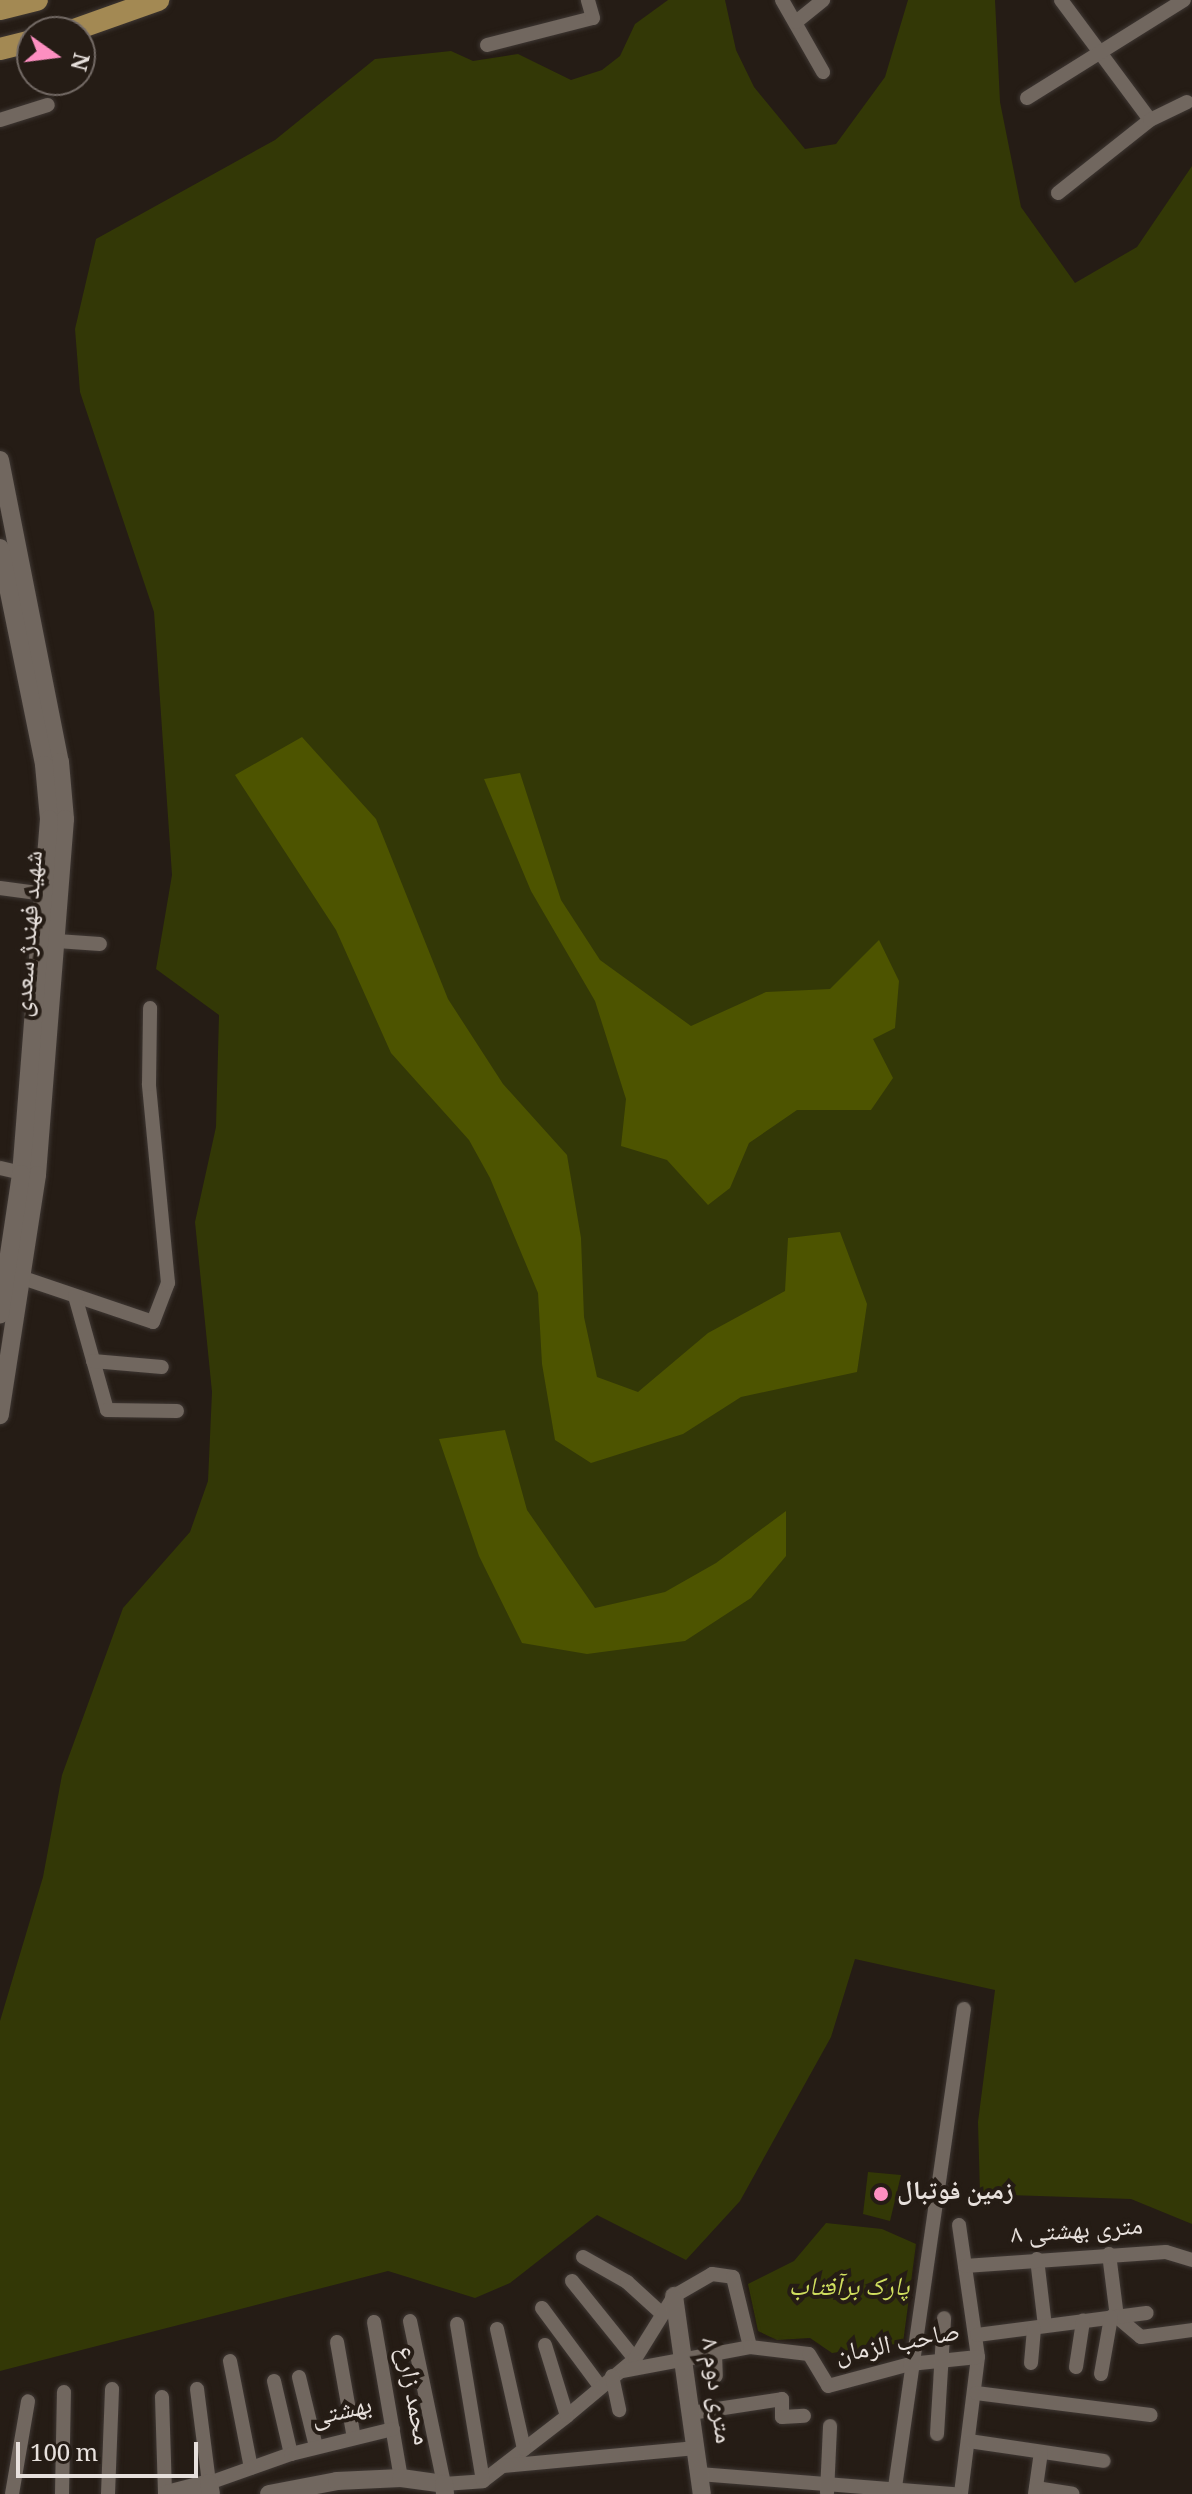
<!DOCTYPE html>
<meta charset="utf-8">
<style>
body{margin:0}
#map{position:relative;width:1192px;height:2494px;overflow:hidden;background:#251c15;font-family:Georgia,"Noto Naskh Arabic",serif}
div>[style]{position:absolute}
.green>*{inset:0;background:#333806}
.forest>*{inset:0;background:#4d5400}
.roads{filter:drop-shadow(0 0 2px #3e3733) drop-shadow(0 0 2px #3e3733)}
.minor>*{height:14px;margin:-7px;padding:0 7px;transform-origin:7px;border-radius:7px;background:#71675f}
.tertiary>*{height:18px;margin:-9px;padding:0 9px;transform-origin:9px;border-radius:9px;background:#71675f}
.primary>*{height:22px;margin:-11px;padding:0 11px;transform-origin:11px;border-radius:11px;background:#a38953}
.dots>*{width:22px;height:22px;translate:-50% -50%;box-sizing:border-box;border:4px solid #251c15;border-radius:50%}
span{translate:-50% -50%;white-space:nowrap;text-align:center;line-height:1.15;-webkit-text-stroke:8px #251c15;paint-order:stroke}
.street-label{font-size:26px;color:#e7e0dc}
.poi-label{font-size:26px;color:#e7e0dc;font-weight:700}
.left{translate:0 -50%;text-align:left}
.park-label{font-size:26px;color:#d0df5f;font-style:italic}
.north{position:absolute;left:16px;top:16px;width:80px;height:80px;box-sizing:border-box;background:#251c15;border:2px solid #736a65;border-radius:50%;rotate:104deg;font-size:22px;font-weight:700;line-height:32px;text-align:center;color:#e7e0dc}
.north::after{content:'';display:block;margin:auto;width:28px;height:36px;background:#fd8fc1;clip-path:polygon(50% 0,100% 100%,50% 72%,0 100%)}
.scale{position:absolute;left:16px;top:2442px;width:182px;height:36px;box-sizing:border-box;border:4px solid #e7e0dc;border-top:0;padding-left:10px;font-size:24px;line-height:28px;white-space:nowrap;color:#e7e0dc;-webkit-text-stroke:6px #251c15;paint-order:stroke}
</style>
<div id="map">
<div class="green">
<div style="clip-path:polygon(668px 0,725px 0,736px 50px,754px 87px,805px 149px,836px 144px,885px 77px,908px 0,995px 0,1000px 102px,1021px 207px,1075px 283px,1137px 247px,1192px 166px,1192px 2224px,1131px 2199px,980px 2194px,978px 2122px,995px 1990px,855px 1959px,831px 2037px,740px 2201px,686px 2260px,597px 2215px,510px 2283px,475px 2298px,388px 2271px,0 2371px,0 2021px,43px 1877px,62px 1775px,123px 1608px,190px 1532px,208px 1481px,212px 1392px,195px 1222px,216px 1127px,219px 1015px,156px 969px,172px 875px,154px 612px,80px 392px,75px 329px,96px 239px,275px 140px,375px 59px,451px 51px,473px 61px,518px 54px,571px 80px,602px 70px,620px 56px,635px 24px)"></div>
<div style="clip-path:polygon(868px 2172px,901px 2175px,890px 2221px,863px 2214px)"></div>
<div style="clip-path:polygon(826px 2223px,882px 2229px,916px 2244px,903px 2343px,832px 2353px,810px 2338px,777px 2340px,758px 2331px,748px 2284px,794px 2261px)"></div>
</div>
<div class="forest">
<div style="clip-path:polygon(302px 737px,376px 819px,448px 999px,503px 1084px,567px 1155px,581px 1238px,584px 1317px,597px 1377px,638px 1392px,708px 1333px,785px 1291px,788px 1238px,840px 1232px,867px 1304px,857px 1372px,741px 1397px,683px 1434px,591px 1463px,555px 1440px,542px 1364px,538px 1293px,490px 1178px,469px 1140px,391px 1053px,336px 930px,235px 775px)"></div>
<div style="clip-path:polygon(520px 773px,561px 900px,600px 960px,691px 1026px,766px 992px,830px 989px,879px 940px,899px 981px,895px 1028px,873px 1039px,893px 1078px,871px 1110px,797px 1110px,749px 1143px,730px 1188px,708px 1205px,667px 1160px,621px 1146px,626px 1099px,595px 1001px,531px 891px,484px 779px)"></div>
<div style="clip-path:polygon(505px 1430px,527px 1510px,595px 1608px,665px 1592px,716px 1563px,786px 1511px,786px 1556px,751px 1598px,685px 1641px,587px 1654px,522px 1643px,479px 1556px,439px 1439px)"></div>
</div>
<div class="roads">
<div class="minor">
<div style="left:782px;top:0;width:83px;rotate:60.3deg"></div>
<div style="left:1061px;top:0;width:149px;rotate:53.4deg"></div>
<div style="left:796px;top:22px;width:35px;rotate:-39deg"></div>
<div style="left:487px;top:45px;width:109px;rotate:-14.3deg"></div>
<div style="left:593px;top:18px;width:19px;rotate:-106deg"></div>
<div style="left:1027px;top:98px;width:185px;rotate:-32deg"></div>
<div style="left:0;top:120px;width:50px;rotate:-17.4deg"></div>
<div style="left:1058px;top:193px;width:117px;rotate:-38.4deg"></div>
<div style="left:1150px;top:120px;width:41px;rotate:-25.9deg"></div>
<div style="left:0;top:888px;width:45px;rotate:7.6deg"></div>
<div style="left:57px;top:941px;width:43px;rotate:4deg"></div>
<div style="left:0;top:1168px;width:32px;rotate:13deg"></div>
<div style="left:23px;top:1278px;width:137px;rotate:18.7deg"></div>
<div style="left:153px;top:1322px;width:42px;rotate:-69deg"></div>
<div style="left:168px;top:1283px;width:200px;rotate:-95.5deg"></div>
<div style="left:149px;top:1084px;width:76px;rotate:-89.2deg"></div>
<div style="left:75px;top:1296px;width:118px;rotate:74.3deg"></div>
<div style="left:107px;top:1410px;width:70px;rotate:0.8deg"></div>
<div style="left:93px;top:1361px;width:69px;rotate:5deg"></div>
<div style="left:959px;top:2225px;width:133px;rotate:81.8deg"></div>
<div style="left:978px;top:2357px;width:138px;rotate:97.1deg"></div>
<div style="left:1109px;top:2254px;width:64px;rotate:82.8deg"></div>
<div style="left:1117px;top:2317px;width:31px;rotate:40deg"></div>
<div style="left:1141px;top:2337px;width:51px;rotate:-7.8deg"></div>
<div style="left:583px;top:2257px;width:51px;rotate:29.6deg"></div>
<div style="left:627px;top:2282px;width:47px;rotate:42.4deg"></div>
<div style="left:1037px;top:2259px;width:67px;rotate:83.2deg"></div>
<div style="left:965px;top:2266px;width:201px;rotate:-4deg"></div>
<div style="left:1166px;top:2252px;width:27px;rotate:17deg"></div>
<div style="left:572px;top:2281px;width:100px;rotate:51.1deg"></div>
<div style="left:542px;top:2308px;width:96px;rotate:53.5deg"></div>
<div style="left:410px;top:2321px;width:167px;rotate:78.2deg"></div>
<div style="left:444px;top:2484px;width:39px;rotate:-4deg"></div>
<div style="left:483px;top:2481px;width:106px;rotate:-37.7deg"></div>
<div style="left:567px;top:2416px;width:89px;rotate:-40deg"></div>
<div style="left:635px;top:2359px;width:74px;rotate:-58.2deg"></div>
<div style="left:674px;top:2296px;width:44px;rotate:-30.1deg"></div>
<div style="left:712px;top:2274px;width:21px;rotate:8deg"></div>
<div style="left:733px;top:2277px;width:72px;rotate:76.3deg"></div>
<div style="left:374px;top:2322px;width:158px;rotate:80.2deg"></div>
<div style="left:457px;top:2324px;width:159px;rotate:80.6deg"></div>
<div style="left:497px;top:2329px;width:123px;rotate:77.3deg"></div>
<div style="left:977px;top:2335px;width:171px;rotate:-7.4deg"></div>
<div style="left:337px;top:2342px;width:97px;rotate:80deg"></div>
<div style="left:545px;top:2345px;width:74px;rotate:72.8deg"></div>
<div style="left:715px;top:2353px;width:23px;rotate:88deg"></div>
<div style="left:230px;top:2361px;width:109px;rotate:78.9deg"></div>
<div style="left:1031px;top:2363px;width:35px;rotate:-85deg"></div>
<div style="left:1076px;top:2367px;width:47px;rotate:-81.3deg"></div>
<div style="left:622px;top:2371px;width:130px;rotate:-10.6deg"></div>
<div style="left:750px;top:2347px;width:59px;rotate:6.8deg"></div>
<div style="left:809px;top:2354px;width:37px;rotate:59deg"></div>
<div style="left:828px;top:2386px;width:85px;rotate:-15deg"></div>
<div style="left:910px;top:2364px;width:68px;rotate:-5.9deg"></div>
<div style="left:1101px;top:2374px;width:58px;rotate:-80deg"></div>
<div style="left:612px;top:2376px;width:35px;rotate:78deg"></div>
<div style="left:299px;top:2377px;width:72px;rotate:76.3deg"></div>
<div style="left:274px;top:2381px;width:75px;rotate:76.9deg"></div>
<div style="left:197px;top:2389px;width:95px;rotate:82.7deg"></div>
<div style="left:209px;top:2483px;width:87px;rotate:-19.5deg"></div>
<div style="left:291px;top:2454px;width:105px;rotate:-13.8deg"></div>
<div style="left:976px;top:2393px;width:176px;rotate:7.2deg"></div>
<div style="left:162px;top:2397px;width:97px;rotate:88.2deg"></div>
<div style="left:691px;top:2413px;width:92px;rotate:-8.7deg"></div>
<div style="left:782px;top:2399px;width:18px;rotate:90deg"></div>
<div style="left:782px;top:2417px;width:22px;rotate:-3deg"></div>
<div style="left:937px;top:2434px;width:116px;rotate:-86.5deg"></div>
<div style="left:969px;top:2441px;width:136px;rotate:8.4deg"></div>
<div style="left:503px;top:2466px;width:194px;rotate:-5.3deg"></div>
<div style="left:699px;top:2474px;width:257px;rotate:4.5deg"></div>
<div style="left:1036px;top:2488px;width:37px;rotate:9deg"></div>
<div style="left:827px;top:2493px;width:67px;rotate:-87.4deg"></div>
<div style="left:12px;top:2494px;width:94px;rotate:-80.2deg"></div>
<div style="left:62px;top:2494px;width:102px;rotate:-88.9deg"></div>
<div style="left:108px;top:2494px;width:105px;rotate:-87.8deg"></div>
<div style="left:894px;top:2494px;width:490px;rotate:-81.8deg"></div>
<div style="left:1035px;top:2494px;width:42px;rotate:-81.9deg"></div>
</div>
<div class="tertiary">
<div style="left:0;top:460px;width:308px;rotate:78.8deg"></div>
<div style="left:60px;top:762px;width:57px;rotate:85deg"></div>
<div style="left:65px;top:819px;width:357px;rotate:94.5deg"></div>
<div style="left:37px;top:1175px;width:243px;rotate:98.8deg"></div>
<div style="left:0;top:548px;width:221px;rotate:78.5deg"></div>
<div style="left:44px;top:765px;width:54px;rotate:84.7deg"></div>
<div style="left:49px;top:819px;width:356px;rotate:94.5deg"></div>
<div style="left:21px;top:1174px;width:142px;rotate:98.5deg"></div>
<div style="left:674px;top:2296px;width:200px;rotate:82deg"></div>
<div style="left:167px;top:2494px;width:43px;rotate:-14.7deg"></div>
<div style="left:209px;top:2483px;width:11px;rotate:80deg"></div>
<div style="left:269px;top:2494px;width:69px;rotate:-10.8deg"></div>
<div style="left:337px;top:2481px;width:64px;rotate:-2.7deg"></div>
<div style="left:401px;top:2478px;width:43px;rotate:7.9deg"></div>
<div style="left:444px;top:2484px;width:10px;rotate:84deg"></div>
</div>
<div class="primary">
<div style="left:0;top:9px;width:38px;rotate:-14deg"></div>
<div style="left:68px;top:32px;width:96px;rotate:-19.6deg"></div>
<div style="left:0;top:49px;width:33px;rotate:-14deg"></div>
</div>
</div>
<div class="dots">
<div style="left:881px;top:2194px;background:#fd8fc1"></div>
</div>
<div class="street-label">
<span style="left:31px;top:934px;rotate:-86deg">شهید فهندژ سعدی</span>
<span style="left:1077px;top:2233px;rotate:-4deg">۸ متری بهشتی</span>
<span style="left:898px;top:2346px;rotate:-11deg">صاحب الزمان</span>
<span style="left:714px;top:2391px;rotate:82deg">۸ متری دوم</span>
<span style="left:411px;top:2396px;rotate:80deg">محمد زارع</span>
<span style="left:342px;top:2414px;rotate:-13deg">بهشتی</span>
</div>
<div class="poi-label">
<span class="left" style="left:897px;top:2194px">زمین فوتبال</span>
</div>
<div class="park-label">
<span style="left:849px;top:2290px">پارک برآفتاب</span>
</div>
<div class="north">N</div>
<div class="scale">100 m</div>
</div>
